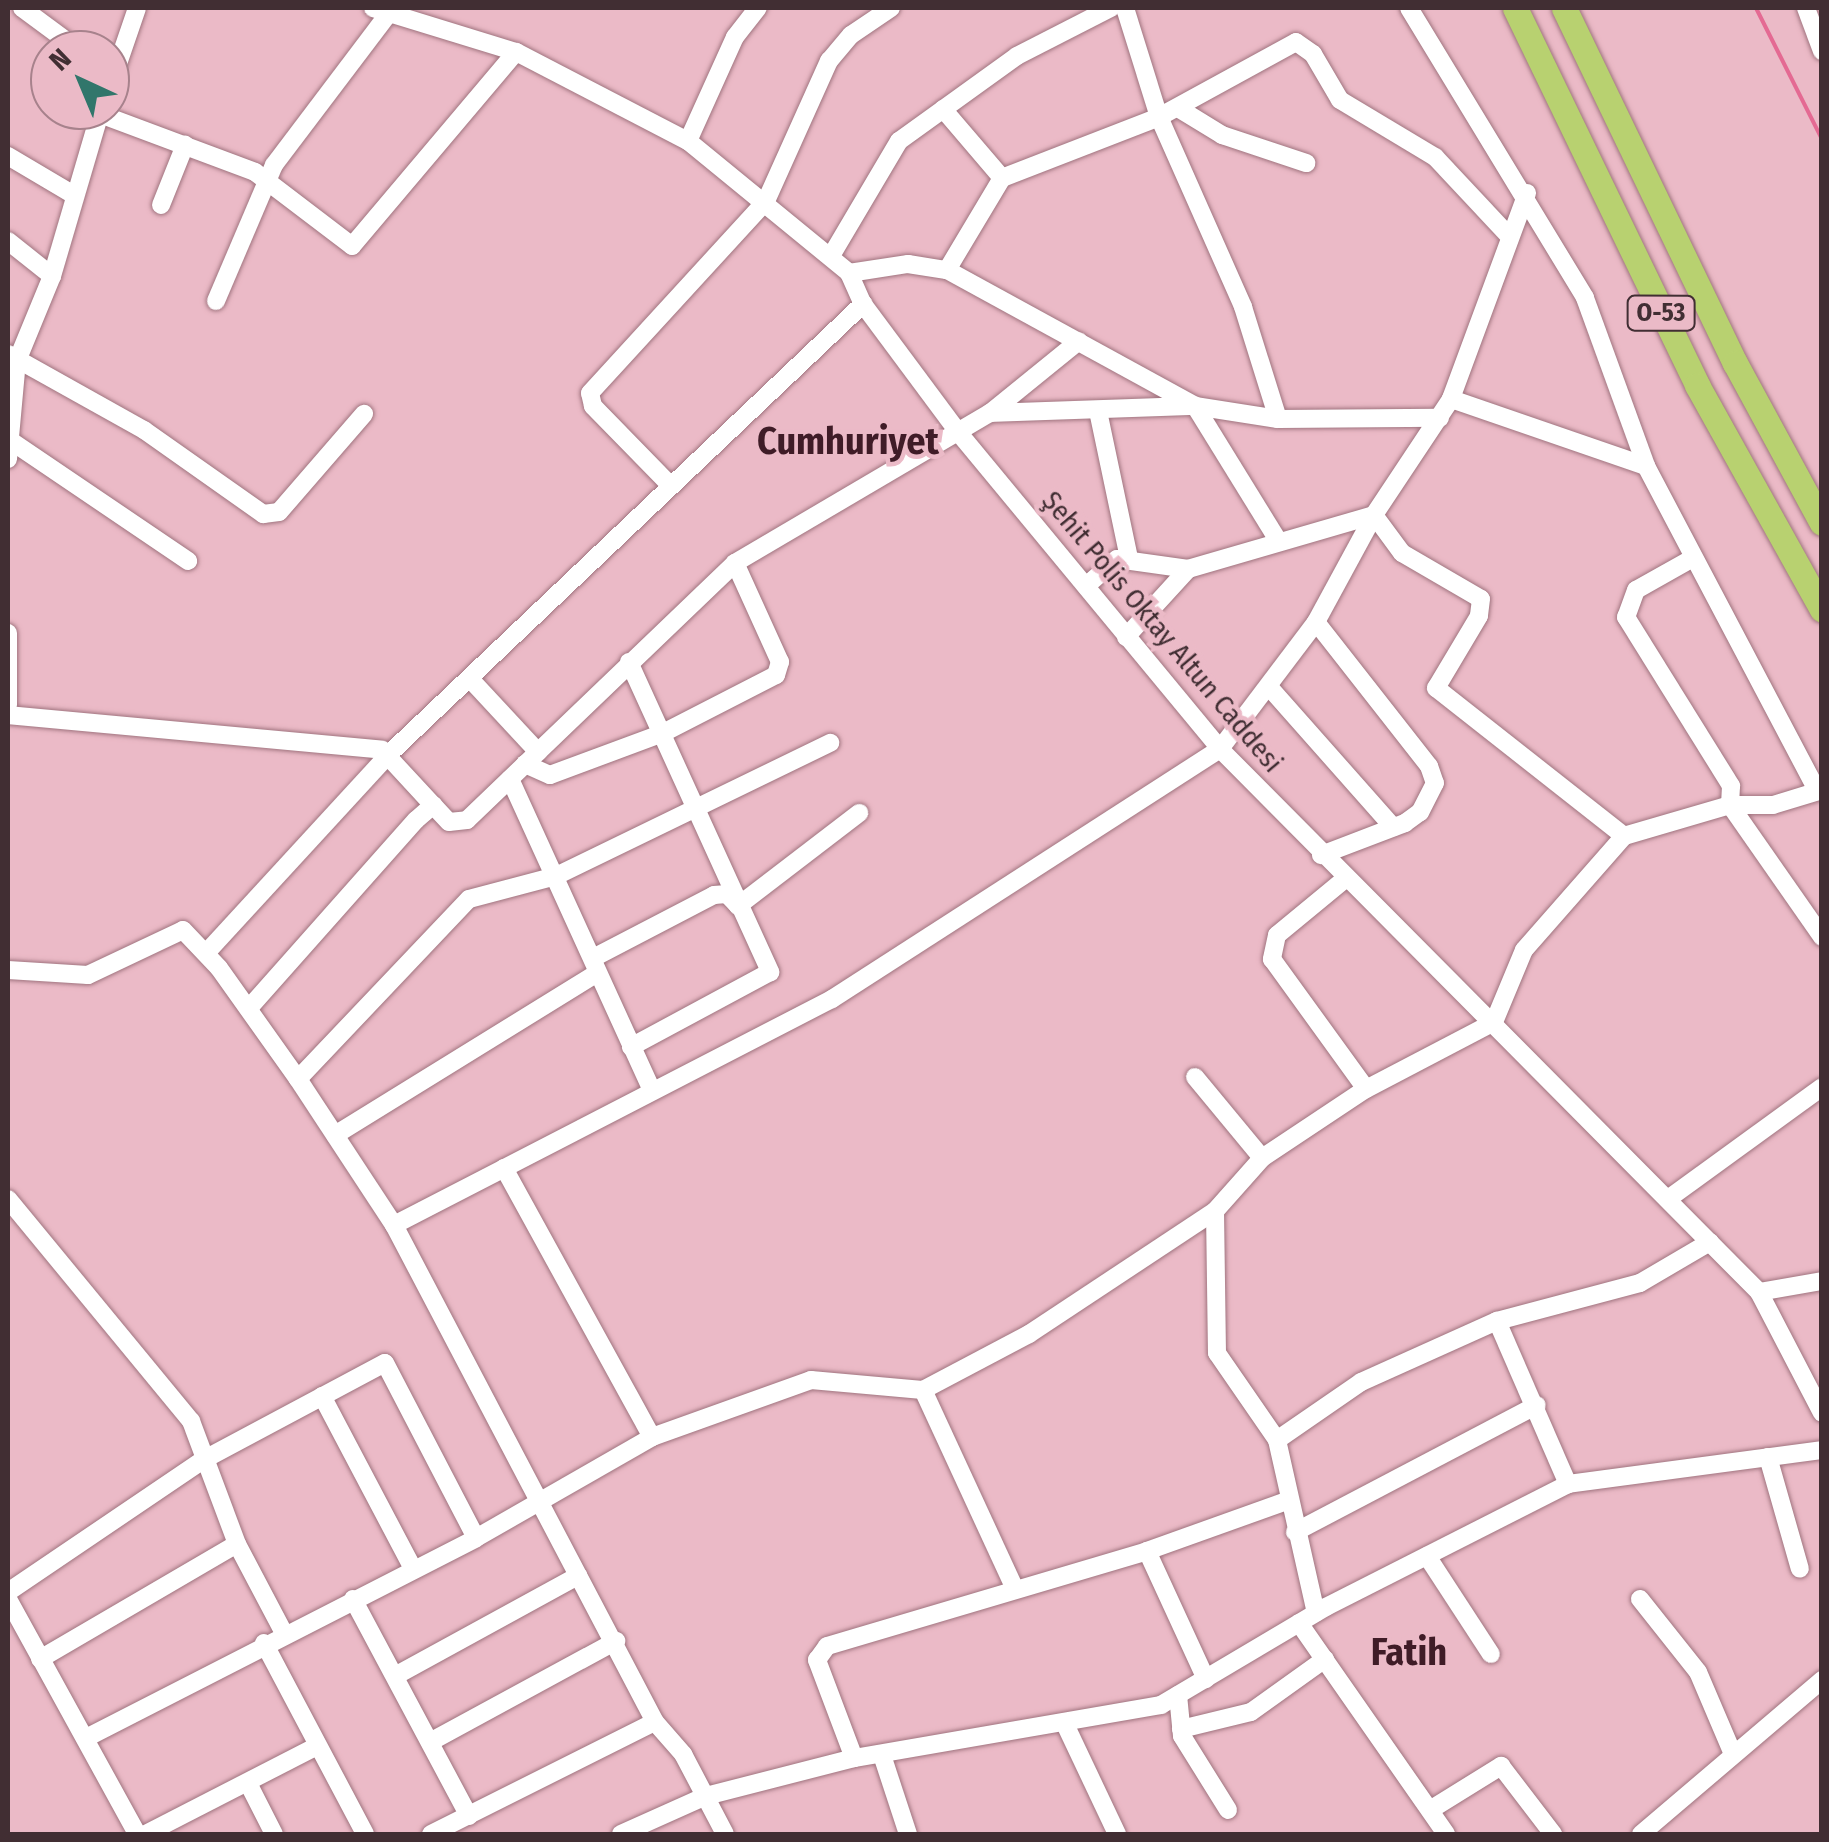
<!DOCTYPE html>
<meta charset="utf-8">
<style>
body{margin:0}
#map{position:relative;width:1829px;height:1842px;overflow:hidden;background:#ebbac7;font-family:"Fira Sans Condensed",sans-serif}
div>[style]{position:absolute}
.stream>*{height:4px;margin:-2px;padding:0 2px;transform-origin:2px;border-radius:2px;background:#e46a93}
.roads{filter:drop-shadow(0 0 2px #a0747f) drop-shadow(0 0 2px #a0747f)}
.minor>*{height:18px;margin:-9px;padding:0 9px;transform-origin:9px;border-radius:9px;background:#fff}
.highway>*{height:25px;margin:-12.5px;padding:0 12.5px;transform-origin:12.5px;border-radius:12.5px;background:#b8d170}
span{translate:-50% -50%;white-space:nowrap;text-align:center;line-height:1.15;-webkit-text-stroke:9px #ebbac7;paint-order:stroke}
.shield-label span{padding:2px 8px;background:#ebbac7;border:2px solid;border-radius:8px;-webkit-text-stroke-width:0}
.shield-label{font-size:25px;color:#412e33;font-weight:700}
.street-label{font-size:28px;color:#412e33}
.district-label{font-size:38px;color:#3f1c27;font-weight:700}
.frame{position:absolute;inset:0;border:10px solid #412e33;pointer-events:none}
.north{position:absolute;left:30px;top:30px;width:100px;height:100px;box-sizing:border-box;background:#ebbac7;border:2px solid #a7828c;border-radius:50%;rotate:316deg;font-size:28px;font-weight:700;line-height:40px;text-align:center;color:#412e33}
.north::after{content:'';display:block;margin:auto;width:35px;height:45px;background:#31766b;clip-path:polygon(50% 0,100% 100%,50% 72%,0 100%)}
</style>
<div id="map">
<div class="stream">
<div style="left:1756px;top:8px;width:147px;rotate:63.3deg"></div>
</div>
<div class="roads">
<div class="minor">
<div style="left:22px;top:8px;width:71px;rotate:36.4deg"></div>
<div style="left:373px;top:8px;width:150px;rotate:17.1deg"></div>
<div style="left:516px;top:52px;width:194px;rotate:27.4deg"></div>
<div style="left:688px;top:141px;width:208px;rotate:39.3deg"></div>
<div style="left:849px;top:273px;width:34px;rotate:66deg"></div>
<div style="left:863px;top:304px;width:159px;rotate:53.4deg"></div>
<div style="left:958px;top:432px;width:411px;rotate:50.4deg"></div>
<div style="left:1220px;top:749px;width:765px;rotate:45.21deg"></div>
<div style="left:1759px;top:1292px;width:136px;rotate:62.5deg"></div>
<div style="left:1125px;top:8px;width:114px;rotate:72.7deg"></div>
<div style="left:1159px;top:117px;width:208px;rotate:66.1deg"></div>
<div style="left:1243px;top:307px;width:117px;rotate:72.6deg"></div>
<div style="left:1409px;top:8px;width:339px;rotate:58.7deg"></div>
<div style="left:1585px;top:298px;width:179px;rotate:70deg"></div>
<div style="left:1646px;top:466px;width:367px;rotate:62.2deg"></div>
<div style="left:1806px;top:8px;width:46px;rotate:69.6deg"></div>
<div style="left:110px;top:87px;width:83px;rotate:-71.1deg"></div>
<div style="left:1178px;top:108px;width:52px;rotate:31.5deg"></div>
<div style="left:1222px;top:135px;width:89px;rotate:18.4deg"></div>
<div style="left:943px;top:109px;width:91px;rotate:49.5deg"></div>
<div style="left:100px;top:114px;width:165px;rotate:20.5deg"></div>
<div style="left:255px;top:172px;width:122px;rotate:37.3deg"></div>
<div style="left:352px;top:246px;width:254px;rotate:-49.8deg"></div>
<div style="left:688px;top:141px;width:114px;rotate:-65.7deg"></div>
<div style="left:735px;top:37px;width:37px;rotate:-52deg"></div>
<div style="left:8px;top:156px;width:77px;rotate:30.6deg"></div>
<div style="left:1527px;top:193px;width:220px;rotate:110.3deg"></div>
<div style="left:1451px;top:399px;width:139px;rotate:123.6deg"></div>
<div style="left:1374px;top:515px;width:47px;rotate:53.6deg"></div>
<div style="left:1402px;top:553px;width:91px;rotate:30.2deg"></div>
<div style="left:1481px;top:599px;width:17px;rotate:97deg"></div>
<div style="left:1479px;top:616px;width:84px;rotate:120.8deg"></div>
<div style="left:1436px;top:688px;width:239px;rotate:38.2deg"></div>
<div style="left:161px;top:205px;width:65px;rotate:-68.2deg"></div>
<div style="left:8px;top:241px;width:56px;rotate:38.5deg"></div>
<div style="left:831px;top:256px;width:134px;rotate:-59.4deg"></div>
<div style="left:899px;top:141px;width:145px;rotate:-35.8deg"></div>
<div style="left:1017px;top:56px;width:106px;rotate:-27.1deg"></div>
<div style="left:947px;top:270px;width:107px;rotate:-59.1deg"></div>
<div style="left:1002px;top:178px;width:168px;rotate:-21.2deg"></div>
<div style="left:1159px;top:117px;width:156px;rotate:-28.7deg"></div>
<div style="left:1296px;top:42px;width:21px;rotate:35deg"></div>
<div style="left:1313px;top:54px;width:53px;rotate:59.6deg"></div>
<div style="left:1340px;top:100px;width:111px;rotate:31deg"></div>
<div style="left:1435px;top:157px;width:107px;rotate:46.9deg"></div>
<div style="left:849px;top:273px;width:60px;rotate:-8.7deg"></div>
<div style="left:908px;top:264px;width:39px;rotate:9deg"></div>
<div style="left:947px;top:270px;width:283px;rotate:28.7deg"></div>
<div style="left:1195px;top:406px;width:84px;rotate:8.9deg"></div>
<div style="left:1278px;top:419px;width:162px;rotate:-0.4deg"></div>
<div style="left:216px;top:301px;width:148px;rotate:-66.9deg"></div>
<div style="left:274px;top:165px;width:191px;rotate:-52.9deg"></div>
<div style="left:8px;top:354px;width:156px;rotate:29.2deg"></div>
<div style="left:144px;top:430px;width:146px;rotate:35.2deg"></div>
<div style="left:263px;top:514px;width:16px;rotate:-7deg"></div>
<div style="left:279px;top:512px;width:130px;rotate:-49.1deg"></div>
<div style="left:1451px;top:399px;width:206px;rotate:19deg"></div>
<div style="left:1098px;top:411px;width:150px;rotate:78.1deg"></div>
<div style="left:990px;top:413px;width:205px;rotate:-2deg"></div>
<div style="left:1195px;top:406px;width:156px;rotate:58.3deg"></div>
<div style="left:11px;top:441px;width:214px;rotate:34.1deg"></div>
<div style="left:8px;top:459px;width:98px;rotate:-84.8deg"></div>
<div style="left:17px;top:361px;width:92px;rotate:-67.6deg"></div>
<div style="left:52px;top:276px;width:173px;rotate:-73.6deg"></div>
<div style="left:671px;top:486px;width:112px;rotate:-134.3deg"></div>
<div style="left:593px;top:406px;width:13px;rotate:-103deg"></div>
<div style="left:590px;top:393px;width:260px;rotate:-47.5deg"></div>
<div style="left:766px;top:201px;width:154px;rotate:-65.8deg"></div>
<div style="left:829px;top:61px;width:34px;rotate:-50deg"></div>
<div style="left:851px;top:35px;width:48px;rotate:-34deg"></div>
<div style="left:1693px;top:558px;width:65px;rotate:150.7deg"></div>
<div style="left:1636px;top:590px;width:29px;rotate:110deg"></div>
<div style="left:1626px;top:617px;width:199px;rotate:58.1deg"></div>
<div style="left:1731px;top:786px;width:19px;rotate:93deg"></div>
<div style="left:1730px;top:805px;width:161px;rotate:55.1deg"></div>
<div style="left:1086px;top:586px;width:41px;rotate:-41.1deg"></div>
<div style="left:1117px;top:559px;width:72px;rotate:8deg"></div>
<div style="left:1316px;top:622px;width:183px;rotate:51.9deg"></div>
<div style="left:1429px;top:766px;width:18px;rotate:71deg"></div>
<div style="left:1435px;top:783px;width:33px;rotate:117deg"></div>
<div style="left:1420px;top:812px;width:19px;rotate:144deg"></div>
<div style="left:1405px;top:823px;width:90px;rotate:159.1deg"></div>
<div style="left:8px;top:633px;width:72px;rotate:90deg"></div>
<div style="left:1126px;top:637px;width:92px;rotate:-47.6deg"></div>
<div style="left:1188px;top:569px;width:194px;rotate:-16.2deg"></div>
<div style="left:629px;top:662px;width:341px;rotate:65.5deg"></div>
<div style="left:770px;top:972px;width:158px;rotate:151.7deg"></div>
<div style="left:472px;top:681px;width:97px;rotate:47.1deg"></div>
<div style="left:1270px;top:688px;width:186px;rotate:48.5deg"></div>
<div style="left:8px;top:715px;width:376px;rotate:5.3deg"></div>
<div style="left:382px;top:750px;width:75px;rotate:47.2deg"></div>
<div style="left:525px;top:764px;width:27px;rotate:24deg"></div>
<div style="left:550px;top:775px;width:121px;rotate:-20.4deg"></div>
<div style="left:663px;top:733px;width:127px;rotate:-27.2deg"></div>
<div style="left:776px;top:675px;width:14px;rotate:-73deg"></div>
<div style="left:780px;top:662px;width:109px;rotate:-114.4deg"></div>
<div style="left:510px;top:779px;width:341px;rotate:65.5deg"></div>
<div style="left:1345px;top:879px;width:88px;rotate:140.5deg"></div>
<div style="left:1277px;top:935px;width:25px;rotate:102deg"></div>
<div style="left:1272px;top:959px;width:160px;rotate:54.1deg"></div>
<div style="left:207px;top:952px;width:269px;rotate:-47.4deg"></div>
<div style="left:389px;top:754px;width:654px;rotate:-43.51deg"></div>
<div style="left:595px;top:957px;width:134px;rotate:-27.5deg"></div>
<div style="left:714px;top:895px;width:13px;rotate:-4deg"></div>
<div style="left:727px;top:894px;width:16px;rotate:47deg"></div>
<div style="left:738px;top:906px;width:153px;rotate:-37.5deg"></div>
<div style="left:8px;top:970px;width:80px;rotate:3.6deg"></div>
<div style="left:88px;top:975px;width:105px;rotate:-25.3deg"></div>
<div style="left:183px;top:930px;width:52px;rotate:46.5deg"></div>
<div style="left:219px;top:968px;width:136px;rotate:54.6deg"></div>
<div style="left:298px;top:1079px;width:248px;rotate:-46.5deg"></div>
<div style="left:469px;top:899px;width:90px;rotate:-14.8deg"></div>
<div style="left:556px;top:876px;width:305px;rotate:-25.9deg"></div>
<div style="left:249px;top:1008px;width:251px;rotate:-48.4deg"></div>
<div style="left:416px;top:820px;width:23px;rotate:-41deg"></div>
<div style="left:433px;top:805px;width:23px;rotate:47deg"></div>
<div style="left:449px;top:822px;width:18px;rotate:-6deg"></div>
<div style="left:467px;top:820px;width:371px;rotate:-43.8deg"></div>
<div style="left:735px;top:563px;width:296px;rotate:-30.5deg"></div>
<div style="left:990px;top:413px;width:114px;rotate:-39deg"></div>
<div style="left:1195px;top:1077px;width:105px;rotate:50.4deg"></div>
<div style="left:298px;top:1079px;width:175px;rotate:56.7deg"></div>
<div style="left:394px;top:1225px;width:561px;rotate:62.29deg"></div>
<div style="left:335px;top:1135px;width:307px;rotate:-31.7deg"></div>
<div style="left:504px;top:1168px;width:307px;rotate:61.2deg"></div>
<div style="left:8px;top:1199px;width:288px;rotate:50.5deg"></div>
<div style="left:191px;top:1421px;width:131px;rotate:69.5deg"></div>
<div style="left:237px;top:1544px;width:101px;rotate:62.2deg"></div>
<div style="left:1668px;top:1199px;width:190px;rotate:-36deg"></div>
<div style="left:1215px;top:1211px;width:142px;rotate:89.2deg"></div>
<div style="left:1217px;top:1353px;width:106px;rotate:55.4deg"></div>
<div style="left:1277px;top:1440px;width:177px;rotate:77.3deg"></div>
<div style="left:394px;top:1225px;width:493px;rotate:-27.3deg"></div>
<div style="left:832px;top:999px;width:462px;rotate:-32.8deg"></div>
<div style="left:1220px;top:749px;width:159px;rotate:-52.9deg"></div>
<div style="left:1316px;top:622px;width:122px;rotate:-61.5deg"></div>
<div style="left:1759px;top:1292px;width:64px;rotate:-9.9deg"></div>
<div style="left:1497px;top:1321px;width:148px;rotate:-14.9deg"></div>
<div style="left:1640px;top:1283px;width:81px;rotate:-30.4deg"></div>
<div style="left:923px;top:1390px;width:219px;rotate:65.2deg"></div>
<div style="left:322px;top:1396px;width:193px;rotate:62.2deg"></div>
<div style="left:1277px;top:1440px;width:102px;rotate:-34.6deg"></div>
<div style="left:1361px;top:1382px;width:149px;rotate:-24.2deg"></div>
<div style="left:1497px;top:1321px;width:178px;rotate:66.5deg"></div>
<div style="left:1768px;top:1457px;width:116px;rotate:74.1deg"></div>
<div style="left:1295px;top:1532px;width:273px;rotate:-27.7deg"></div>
<div style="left:1147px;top:1551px;width:141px;rotate:65.3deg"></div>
<div style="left:1427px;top:1556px;width:117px;rotate:56.9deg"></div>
<div style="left:8px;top:1592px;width:235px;rotate:-34.1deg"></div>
<div style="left:203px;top:1460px;width:206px;rotate:-28.1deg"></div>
<div style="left:385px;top:1363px;width:197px;rotate:62.5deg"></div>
<div style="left:8px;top:1599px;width:268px;rotate:61.2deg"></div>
<div style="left:353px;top:1599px;width:246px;rotate:61.9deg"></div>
<div style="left:1640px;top:1599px;width:93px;rotate:51.5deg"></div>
<div style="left:1698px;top:1672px;width:89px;rotate:66.9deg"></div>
<div style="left:1299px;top:1623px;width:257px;rotate:55.1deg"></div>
<div style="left:264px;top:1643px;width:216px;rotate:62.1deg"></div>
<div style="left:40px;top:1659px;width:228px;rotate:-30.3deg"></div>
<div style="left:395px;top:1676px;width:209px;rotate:-28.7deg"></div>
<div style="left:1178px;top:1695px;width:41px;rotate:84.4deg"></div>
<div style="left:1182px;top:1736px;width:87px;rotate:58.1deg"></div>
<div style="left:1065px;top:1724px;width:122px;rotate:64.7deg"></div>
<div style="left:1181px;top:1729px;width:72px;rotate:-13.7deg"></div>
<div style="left:1251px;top:1712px;width:91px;rotate:-35.6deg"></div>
<div style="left:86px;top:1738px;width:438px;rotate:-27.1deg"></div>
<div style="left:476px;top:1538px;width:203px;rotate:-29.8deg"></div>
<div style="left:652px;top:1437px;width:169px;rotate:-19.7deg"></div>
<div style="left:811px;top:1380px;width:112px;rotate:5.1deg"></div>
<div style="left:923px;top:1390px;width:120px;rotate:-27.8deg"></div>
<div style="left:1029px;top:1334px;width:223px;rotate:-33.5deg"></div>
<div style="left:1215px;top:1211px;width:71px;rotate:-48.4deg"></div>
<div style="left:1262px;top:1158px;width:125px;rotate:-33.6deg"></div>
<div style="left:1366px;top:1089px;width:144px;rotate:-27.6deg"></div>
<div style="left:1494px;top:1022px;width:78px;rotate:-67.4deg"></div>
<div style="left:1524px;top:950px;width:152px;rotate:-48.7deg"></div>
<div style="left:1624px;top:836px;width:110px;rotate:-16.3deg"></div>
<div style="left:1730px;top:805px;width:43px"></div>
<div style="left:1773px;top:805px;width:51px;rotate:-17deg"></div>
<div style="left:430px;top:1742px;width:212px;rotate:-28.5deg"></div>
<div style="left:882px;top:1755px;width:83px;rotate:71.8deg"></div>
<div style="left:854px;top:1758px;width:105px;rotate:-110.7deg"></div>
<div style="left:817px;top:1660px;width:17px;rotate:-54deg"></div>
<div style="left:827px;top:1646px;width:334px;rotate:-16.5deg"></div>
<div style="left:1147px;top:1551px;width:149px;rotate:-19.7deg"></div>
<div style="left:249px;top:1785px;width:55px;rotate:63deg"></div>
<div style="left:1430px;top:1810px;width:84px;rotate:-31.8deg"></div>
<div style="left:1501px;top:1766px;width:86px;rotate:52.6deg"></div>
<div style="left:146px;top:1834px;width:190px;rotate:-27.2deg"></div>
<div style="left:431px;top:1834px;width:250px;rotate:-26.6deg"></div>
<div style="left:655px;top:1722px;width:43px;rotate:48.8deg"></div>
<div style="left:683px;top:1754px;width:90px;rotate:62.3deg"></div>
<div style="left:621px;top:1834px;width:93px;rotate:-24.1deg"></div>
<div style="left:706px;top:1796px;width:153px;rotate:-14.4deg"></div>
<div style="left:854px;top:1758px;width:312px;rotate:-9.8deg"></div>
<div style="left:1161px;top:1705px;width:192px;rotate:-30.7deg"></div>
<div style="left:1326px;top:1607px;width:271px;rotate:-26.9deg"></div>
<div style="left:1568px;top:1484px;width:256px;rotate:-7.6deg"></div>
<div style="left:1641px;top:1834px;width:238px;rotate:-40.4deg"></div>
</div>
<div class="highway">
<div style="left:1515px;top:8px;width:419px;rotate:64.2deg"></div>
<div style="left:1697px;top:385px;width:257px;rotate:60.9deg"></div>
<div style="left:1564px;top:8px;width:394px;rotate:64.3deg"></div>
<div style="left:1735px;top:363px;width:182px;rotate:61.5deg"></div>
</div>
</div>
<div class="shield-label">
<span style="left:1661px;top:313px">O-53</span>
</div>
<div class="street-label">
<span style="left:1162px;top:632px;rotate:50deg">Şehit Polis Oktay Altun Caddesi</span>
</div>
<div class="district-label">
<span style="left:848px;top:442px">Cumhuriyet</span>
<span style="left:1409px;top:1653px">Fatih</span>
</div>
<div class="frame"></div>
<div class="north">N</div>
</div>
